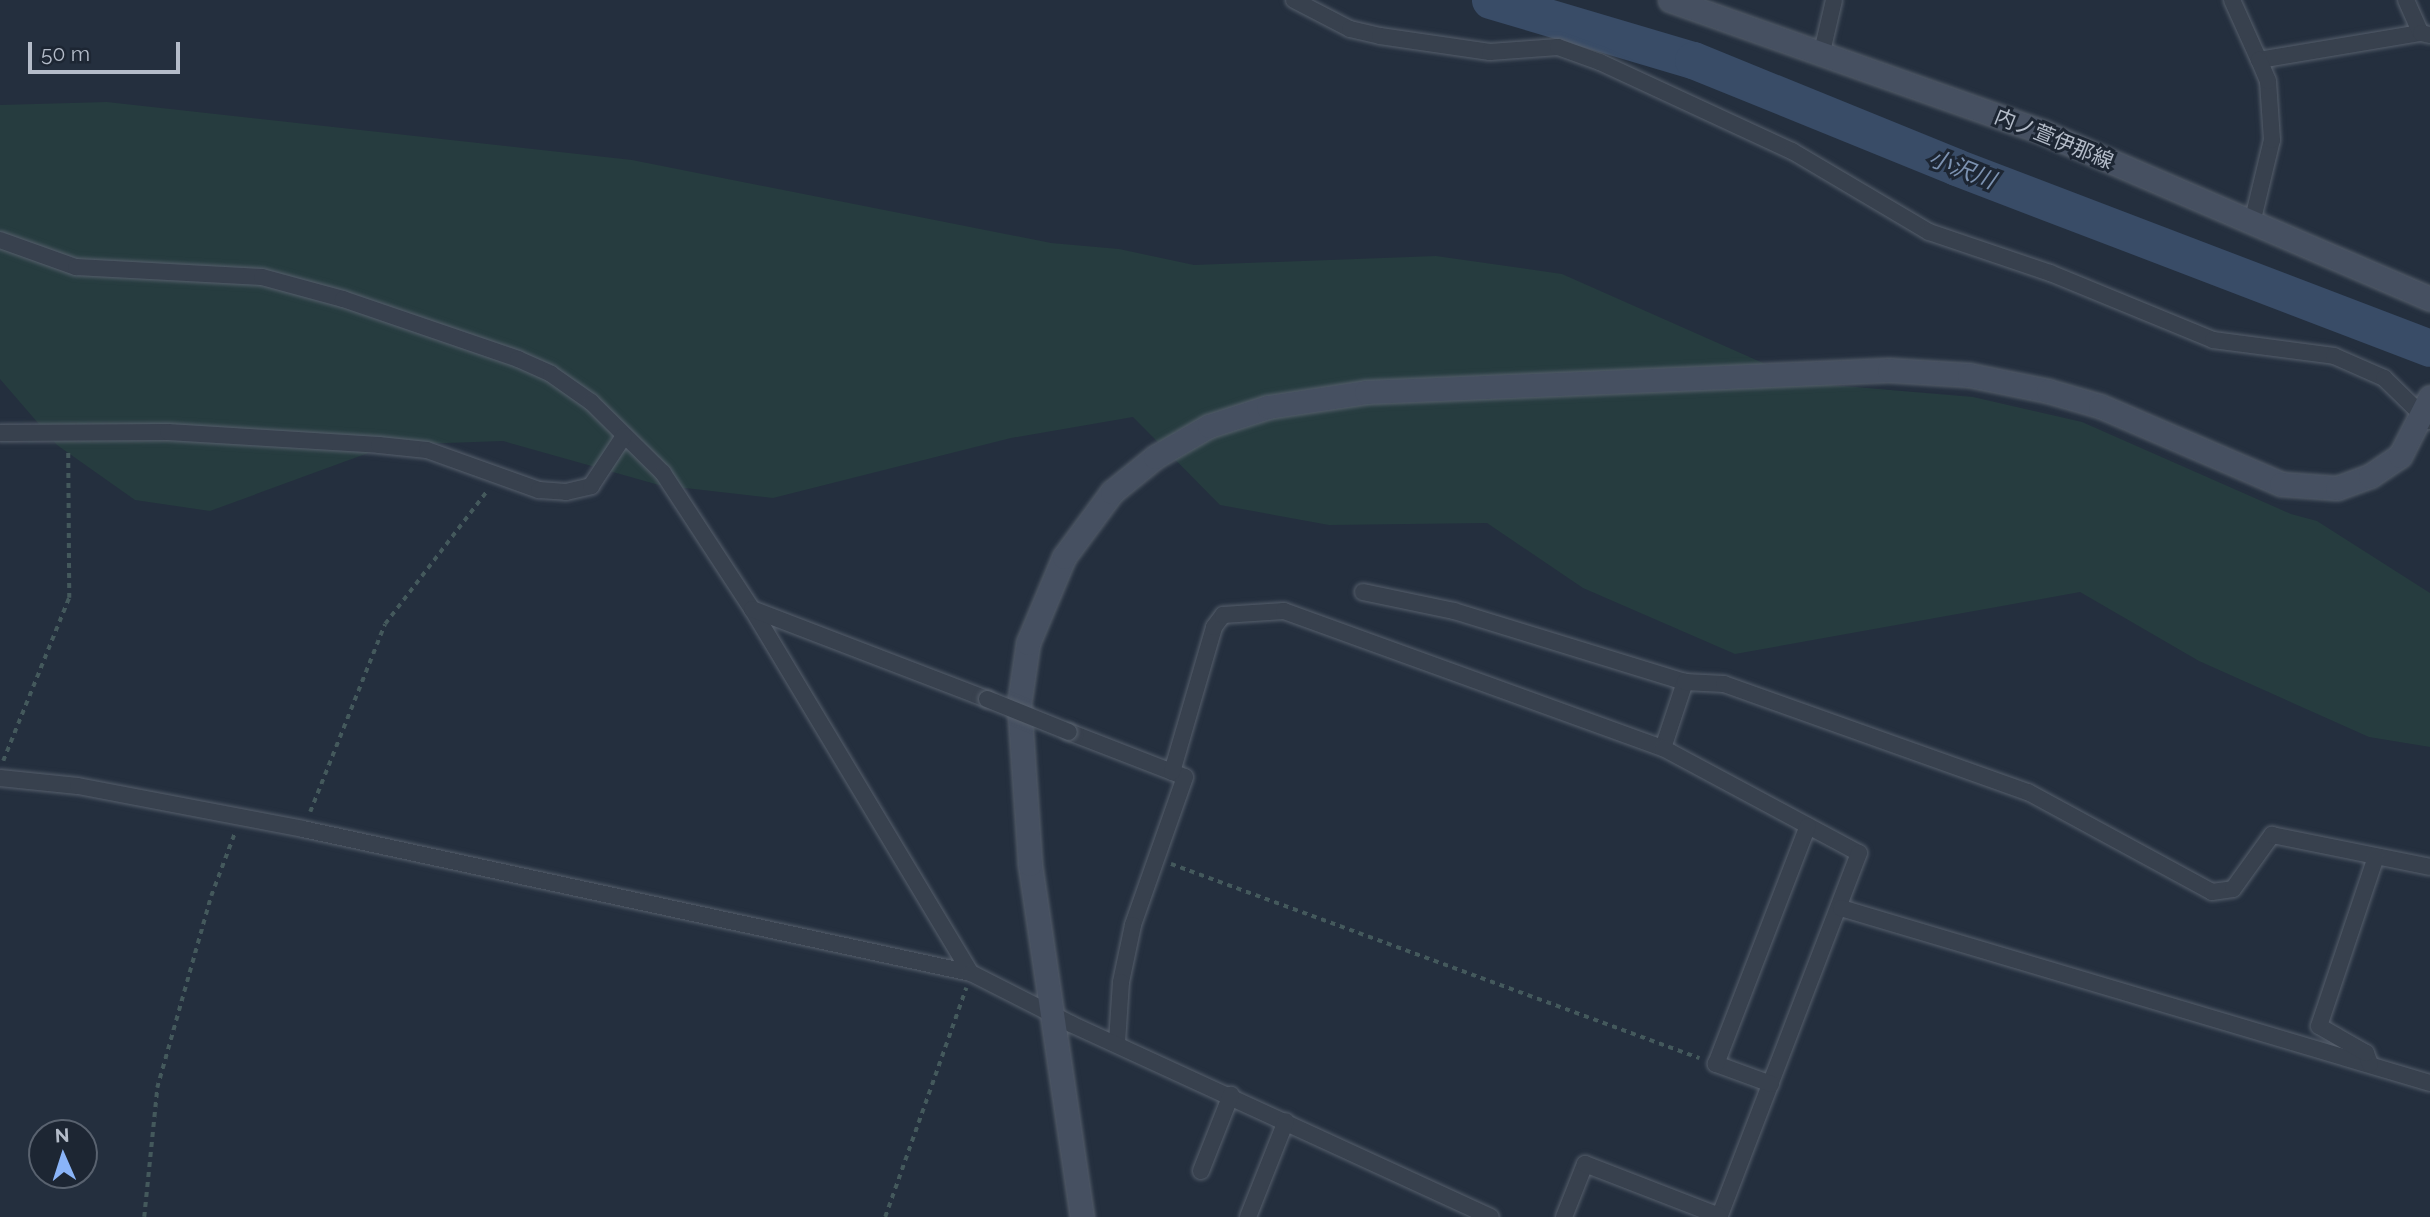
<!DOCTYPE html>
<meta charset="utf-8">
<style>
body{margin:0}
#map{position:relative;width:2430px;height:1217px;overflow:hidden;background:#242f3e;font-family:Raleway,"Noto Sans JP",sans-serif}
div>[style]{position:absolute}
.green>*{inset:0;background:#263c3f}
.river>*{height:37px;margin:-18.5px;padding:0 18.5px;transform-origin:18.5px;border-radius:18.5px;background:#394c67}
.path>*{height:3.5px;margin-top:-1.75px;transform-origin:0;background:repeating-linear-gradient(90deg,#44595c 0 5px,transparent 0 10px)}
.roads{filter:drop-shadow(0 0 2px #565f6c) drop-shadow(0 0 2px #565f6c)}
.street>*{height:16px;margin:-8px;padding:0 8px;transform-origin:8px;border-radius:8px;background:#38414e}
.secondary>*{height:23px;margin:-11.5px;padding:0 11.5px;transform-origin:11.5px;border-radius:11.5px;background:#465061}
.bridges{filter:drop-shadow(0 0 2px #565f6c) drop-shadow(0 0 2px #565f6c)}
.street-bridge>*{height:16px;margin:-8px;padding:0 8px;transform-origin:8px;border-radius:8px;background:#38414e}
span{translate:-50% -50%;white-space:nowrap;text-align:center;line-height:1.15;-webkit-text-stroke:6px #1d2633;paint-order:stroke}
.street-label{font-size:21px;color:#b4bcc9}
.water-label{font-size:23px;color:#7c92b1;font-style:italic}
.north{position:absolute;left:28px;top:1119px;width:70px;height:70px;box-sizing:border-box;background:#1d2633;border:2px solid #59626f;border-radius:50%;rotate:357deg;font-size:19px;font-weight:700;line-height:28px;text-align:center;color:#b4bcc9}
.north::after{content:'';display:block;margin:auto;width:24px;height:32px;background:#8ab4f8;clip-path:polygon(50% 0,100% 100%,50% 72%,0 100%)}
.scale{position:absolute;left:28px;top:42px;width:152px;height:32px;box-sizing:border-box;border:4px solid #b4bcc9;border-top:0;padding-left:9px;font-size:21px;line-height:24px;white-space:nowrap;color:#b4bcc9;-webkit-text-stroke:5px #1d2633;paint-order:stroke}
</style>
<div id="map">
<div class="green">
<div style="clip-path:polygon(107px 102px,632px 160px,1051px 243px,1119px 249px,1194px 265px,1436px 256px,1562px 274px,1808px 383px,1973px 397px,2082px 422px,2291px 514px,2317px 521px,2430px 593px,2430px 747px,2369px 737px,2199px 661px,2080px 592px,1735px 654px,1583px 588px,1487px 523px,1329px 525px,1220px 505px,1133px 417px,1011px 438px,773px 498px,659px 485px,503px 441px,390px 445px,210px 511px,135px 500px,57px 445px,0 379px,0 105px)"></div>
</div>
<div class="river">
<div style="left:1490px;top:0;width:212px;rotate:16.5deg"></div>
<div style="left:1693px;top:60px;width:284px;rotate:22.1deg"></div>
<div style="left:1956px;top:167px;width:507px;rotate:20.9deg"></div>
</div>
<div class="path">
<div style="left:3px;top:761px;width:176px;rotate:-68deg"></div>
<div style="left:69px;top:598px;width:148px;rotate:-90.4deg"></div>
<div style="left:310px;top:812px;width:202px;rotate:-68.3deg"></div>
<div style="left:385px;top:624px;width:168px;rotate:-52.5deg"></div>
<div style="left:1171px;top:864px;width:563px;rotate:20.17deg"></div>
<div style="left:144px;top:1217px;width:130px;rotate:-84.2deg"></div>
<div style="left:157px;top:1088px;width:199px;rotate:-74.3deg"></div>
<div style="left:211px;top:896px;width:68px;rotate:-69.4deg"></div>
<div style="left:885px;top:1217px;width:243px;rotate:-70.5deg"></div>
</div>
<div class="roads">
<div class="street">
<div style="left:1294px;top:0;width:63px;rotate:27.4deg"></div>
<div style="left:1350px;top:29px;width:31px;rotate:13deg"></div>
<div style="left:1380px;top:36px;width:111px;rotate:8.3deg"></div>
<div style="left:1490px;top:52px;width:68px;rotate:-4.2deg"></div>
<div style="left:1558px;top:47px;width:45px;rotate:19.7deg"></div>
<div style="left:1600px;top:62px;width:212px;rotate:24.9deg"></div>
<div style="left:1792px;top:151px;width:159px;rotate:30.6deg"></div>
<div style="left:1929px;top:232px;width:128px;rotate:18.7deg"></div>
<div style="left:2050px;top:273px;width:176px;rotate:22.3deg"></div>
<div style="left:2213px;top:340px;width:122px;rotate:7.5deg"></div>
<div style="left:2334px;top:356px;width:55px;rotate:23.7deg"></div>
<div style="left:2384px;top:378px;width:62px;rotate:44.3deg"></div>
<div style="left:2232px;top:0;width:66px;rotate:65.8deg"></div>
<div style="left:2259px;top:60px;width:164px;rotate:-9.5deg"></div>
<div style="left:2406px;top:0;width:36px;rotate:66deg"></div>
<div style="left:2421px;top:33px;width:9px;rotate:13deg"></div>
<div style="left:1821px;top:56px;width:57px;rotate:-76.9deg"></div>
<div style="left:2252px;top:223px;width:85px;rotate:-76.5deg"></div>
<div style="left:2272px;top:140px;width:59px;rotate:-93.9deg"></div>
<div style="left:2268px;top:81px;width:23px;rotate:-113deg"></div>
<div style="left:0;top:240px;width:81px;rotate:19.6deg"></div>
<div style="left:76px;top:267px;width:186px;rotate:3.1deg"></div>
<div style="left:262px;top:277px;width:84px;rotate:15.2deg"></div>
<div style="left:343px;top:299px;width:185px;rotate:18.9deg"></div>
<div style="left:518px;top:359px;width:36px;rotate:24deg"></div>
<div style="left:551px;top:374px;width:49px;rotate:35deg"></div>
<div style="left:591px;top:402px;width:101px;rotate:44.6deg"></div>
<div style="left:663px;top:473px;width:163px;rotate:56.8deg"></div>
<div style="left:752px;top:609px;width:425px;rotate:59deg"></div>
<div style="left:0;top:433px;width:168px;rotate:-0.3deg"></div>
<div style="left:168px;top:432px;width:211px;rotate:3.5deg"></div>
<div style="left:379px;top:445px;width:48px;rotate:5.9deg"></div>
<div style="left:427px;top:450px;width:119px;rotate:19.7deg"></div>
<div style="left:539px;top:490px;width:27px;rotate:4deg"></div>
<div style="left:566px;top:492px;width:26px;rotate:-13deg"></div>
<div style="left:591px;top:486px;width:60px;rotate:-56.6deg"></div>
<div style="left:1363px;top:592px;width:93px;rotate:11.8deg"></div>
<div style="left:1454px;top:611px;width:242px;rotate:17.1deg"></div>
<div style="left:752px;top:609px;width:252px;rotate:21deg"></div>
<div style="left:1069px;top:732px;width:124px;rotate:21.2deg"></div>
<div style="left:1185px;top:777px;width:157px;rotate:109.4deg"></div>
<div style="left:1133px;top:925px;width:58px;rotate:101.9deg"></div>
<div style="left:1121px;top:982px;width:60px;rotate:93.8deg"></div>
<div style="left:1663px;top:748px;width:70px;rotate:-71.6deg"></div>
<div style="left:1685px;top:682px;width:39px;rotate:3deg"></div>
<div style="left:1724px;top:684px;width:323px;rotate:19.6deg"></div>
<div style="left:2028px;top:792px;width:209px;rotate:28.5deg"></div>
<div style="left:2212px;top:892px;width:21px;rotate:-8deg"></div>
<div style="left:2233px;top:889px;width:67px;rotate:-54.2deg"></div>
<div style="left:2272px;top:835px;width:161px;rotate:11.4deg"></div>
<div style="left:1172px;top:772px;width:151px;rotate:-73.8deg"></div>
<div style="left:1214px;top:627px;width:15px;rotate:-53deg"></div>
<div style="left:1223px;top:615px;width:61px;rotate:-3.8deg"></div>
<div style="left:1284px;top:611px;width:403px;rotate:19.9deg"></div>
<div style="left:1663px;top:748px;width:222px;rotate:28.2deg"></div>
<div style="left:1859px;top:853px;width:390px;rotate:111deg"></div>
<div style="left:0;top:778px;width:78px;rotate:5.9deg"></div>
<div style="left:78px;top:786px;width:229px;rotate:10.8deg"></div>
<div style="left:303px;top:829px;width:683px;rotate:12.17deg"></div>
<div style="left:971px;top:973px;width:112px;rotate:27deg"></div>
<div style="left:1071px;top:1024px;width:462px;rotate:24.7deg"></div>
<div style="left:1841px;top:908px;width:614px;rotate:16.55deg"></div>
<div style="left:2370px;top:1064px;width:12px;rotate:-110deg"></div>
<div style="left:2366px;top:1053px;width:54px;rotate:-150.1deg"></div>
<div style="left:2319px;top:1026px;width:178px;rotate:-71.4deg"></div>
<div style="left:1771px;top:1084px;width:59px;rotate:-160deg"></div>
<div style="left:1716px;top:1064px;width:255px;rotate:-68.9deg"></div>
<div style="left:1201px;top:1171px;width:82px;rotate:-68.5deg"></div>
<div style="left:1248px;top:1217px;width:103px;rotate:-68.4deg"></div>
<div style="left:1564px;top:1217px;width:57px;rotate:-68.4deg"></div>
<div style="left:1585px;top:1164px;width:144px;rotate:21.2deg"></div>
</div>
<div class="secondary">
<div style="left:1670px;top:0;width:398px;rotate:19.5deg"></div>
<div style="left:2045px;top:133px;width:419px;rotate:23.3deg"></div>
<div style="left:1082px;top:1217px;width:357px;rotate:-98.4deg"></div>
<div style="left:1030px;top:864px;width:160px;rotate:-93.9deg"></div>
<div style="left:1019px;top:704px;width:62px;rotate:-81.6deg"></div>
<div style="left:1028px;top:643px;width:93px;rotate:-67.3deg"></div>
<div style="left:1064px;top:557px;width:81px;rotate:-53.6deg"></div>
<div style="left:1112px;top:492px;width:55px;rotate:-39.1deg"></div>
<div style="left:1155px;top:457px;width:62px;rotate:-29.9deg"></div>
<div style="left:1209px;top:426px;width:62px;rotate:-17.9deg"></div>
<div style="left:1268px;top:407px;width:99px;rotate:-8.7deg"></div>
<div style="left:1366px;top:392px;width:523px;rotate:-2.41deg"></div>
<div style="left:1889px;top:370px;width:80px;rotate:3.6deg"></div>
<div style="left:1969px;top:375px;width:81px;rotate:11.4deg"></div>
<div style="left:2048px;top:391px;width:54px;rotate:16.1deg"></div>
<div style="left:2100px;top:406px;width:197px;rotate:23.3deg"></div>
<div style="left:2281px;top:484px;width:56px;rotate:4.1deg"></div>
<div style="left:2337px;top:488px;width:35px;rotate:-20deg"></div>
<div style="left:2370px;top:476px;width:36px;rotate:-34deg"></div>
<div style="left:2400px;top:456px;width:66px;rotate:-63deg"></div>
</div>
</div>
<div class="bridges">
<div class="street-bridge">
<div style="left:987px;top:699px;width:88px;rotate:21.9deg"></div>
</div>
</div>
<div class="street-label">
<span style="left:2054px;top:139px;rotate:22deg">内ノ萱伊那線</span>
</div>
<div class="water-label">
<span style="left:1962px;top:169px;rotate:21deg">小沢川</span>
</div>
<div class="north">N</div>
<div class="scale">50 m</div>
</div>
